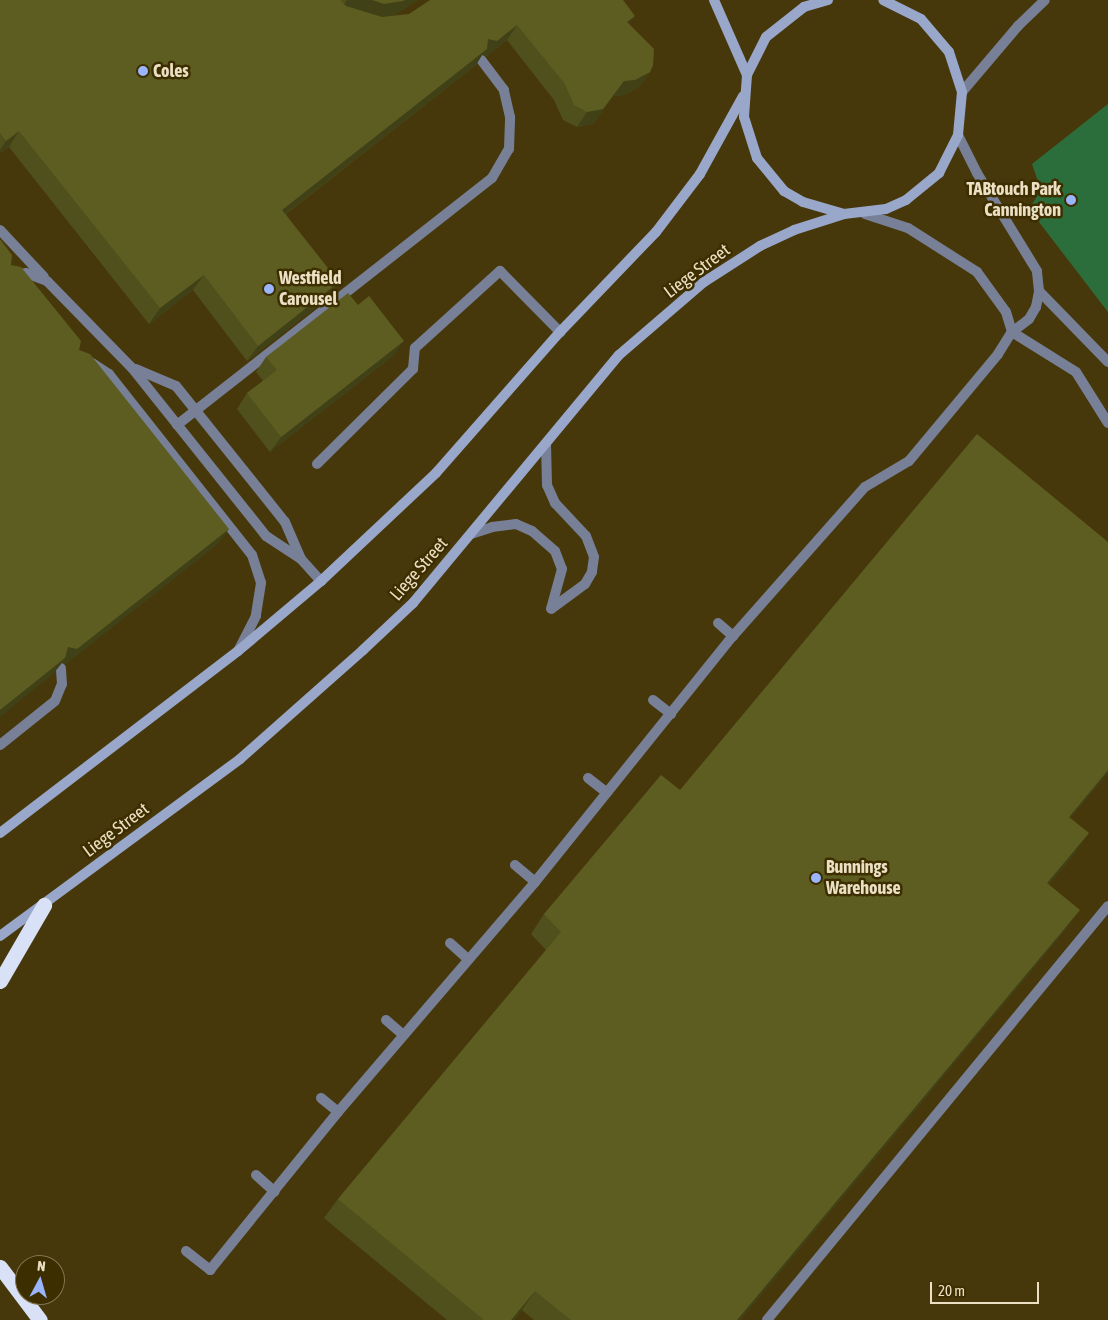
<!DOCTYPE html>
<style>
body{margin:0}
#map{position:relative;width:1108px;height:1320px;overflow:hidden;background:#47380c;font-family:"Asap Condensed",sans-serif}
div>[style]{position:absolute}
.green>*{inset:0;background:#2c6e3b}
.lane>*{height:10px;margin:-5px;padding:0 5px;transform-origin:5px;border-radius:5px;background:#778096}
.street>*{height:10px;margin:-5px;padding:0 5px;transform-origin:5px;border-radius:5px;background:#778096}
.secondary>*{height:10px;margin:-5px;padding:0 5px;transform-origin:5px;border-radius:5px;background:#99a7ca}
.highway>*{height:15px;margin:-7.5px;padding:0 7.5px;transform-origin:7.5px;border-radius:7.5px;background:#d8e1f6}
.wall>*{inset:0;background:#50501d}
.shaded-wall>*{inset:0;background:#414118}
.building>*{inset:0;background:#5d5d22}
.dots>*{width:14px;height:14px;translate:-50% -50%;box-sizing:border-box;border:2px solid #3d2e00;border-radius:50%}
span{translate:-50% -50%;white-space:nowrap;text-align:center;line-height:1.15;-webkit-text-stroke:5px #3d2e00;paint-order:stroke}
.poi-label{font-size:18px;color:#ebe0c4;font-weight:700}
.left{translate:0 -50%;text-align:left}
.right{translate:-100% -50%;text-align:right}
.street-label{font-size:18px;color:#ebe0c4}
.north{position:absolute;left:15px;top:1255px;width:50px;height:50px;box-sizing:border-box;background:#3d2e00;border:1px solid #83754e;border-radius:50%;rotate:6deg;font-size:14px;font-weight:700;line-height:20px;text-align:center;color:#ebe0c4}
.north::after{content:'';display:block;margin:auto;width:18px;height:22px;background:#9bb5fd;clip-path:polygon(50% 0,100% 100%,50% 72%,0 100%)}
.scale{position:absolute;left:930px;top:1282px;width:109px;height:22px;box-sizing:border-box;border:2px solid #ebe0c4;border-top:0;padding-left:6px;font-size:15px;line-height:18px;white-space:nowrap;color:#ebe0c4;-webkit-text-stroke:4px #3d2e00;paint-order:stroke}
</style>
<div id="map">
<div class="green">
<div style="clip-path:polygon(1108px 104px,1108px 312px,1029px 209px,1041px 190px,1032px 164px)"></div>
</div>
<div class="lane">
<div style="left:0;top:230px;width:64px;rotate:46.9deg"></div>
<div style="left:14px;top:275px;width:12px;rotate:-9deg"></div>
<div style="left:26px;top:273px;width:22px;rotate:21deg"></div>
<div style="left:47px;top:281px;width:122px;rotate:45.7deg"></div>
<div style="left:132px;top:368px;width:215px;rotate:51.4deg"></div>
<div style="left:266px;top:536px;width:42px;rotate:33.3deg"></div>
<div style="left:1039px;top:291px;width:99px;rotate:45.8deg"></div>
<div style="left:92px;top:363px;width:20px;rotate:33deg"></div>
<div style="left:109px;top:374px;width:231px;rotate:51.7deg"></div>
<div style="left:252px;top:555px;width:29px;rotate:72deg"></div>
<div style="left:261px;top:583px;width:33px;rotate:99deg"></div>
<div style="left:256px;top:616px;width:38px;rotate:117deg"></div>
<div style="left:136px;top:369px;width:43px;rotate:23deg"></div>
<div style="left:176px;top:386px;width:174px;rotate:51.3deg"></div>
<div style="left:285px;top:522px;width:40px;rotate:66.6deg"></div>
<div style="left:301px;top:559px;width:30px;rotate:48deg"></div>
<div style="left:177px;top:425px;width:400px;rotate:-38.1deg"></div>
<div style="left:492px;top:178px;width:34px;rotate:-60deg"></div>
<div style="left:509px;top:149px;width:32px;rotate:-88deg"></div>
<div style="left:510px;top:117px;width:28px;rotate:-103deg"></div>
<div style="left:504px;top:90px;width:38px;rotate:-127deg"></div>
<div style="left:546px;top:444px;width:41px;rotate:88.6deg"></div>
<div style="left:547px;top:485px;width:20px;rotate:66deg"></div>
<div style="left:555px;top:503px;width:45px;rotate:46.8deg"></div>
<div style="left:586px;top:536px;width:22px;rotate:69deg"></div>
<div style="left:594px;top:557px;width:15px;rotate:98deg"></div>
<div style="left:592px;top:572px;width:14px;rotate:120deg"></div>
<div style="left:585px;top:584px;width:42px;rotate:143.7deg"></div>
<div style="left:317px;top:464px;width:135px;rotate:-44.7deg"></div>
<div style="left:413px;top:369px;width:21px;rotate:-85deg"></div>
<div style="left:415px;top:348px;width:115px;rotate:-42.2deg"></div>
<div style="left:500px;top:271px;width:86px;rotate:45.5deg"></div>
<div style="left:471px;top:534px;width:22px;rotate:-18deg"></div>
<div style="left:492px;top:527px;width:24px;rotate:-7deg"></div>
<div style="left:516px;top:524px;width:17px;rotate:24deg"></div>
<div style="left:532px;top:531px;width:30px;rotate:41deg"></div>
<div style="left:555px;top:551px;width:19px;rotate:69deg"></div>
<div style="left:562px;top:569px;width:41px;rotate:105.4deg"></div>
<div style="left:718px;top:623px;width:20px;rotate:41deg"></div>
<div style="left:653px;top:700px;width:23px;rotate:38deg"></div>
<div style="left:0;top:745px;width:70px;rotate:-38.7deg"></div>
<div style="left:55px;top:701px;width:18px;rotate:-68deg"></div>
<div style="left:62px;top:684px;width:16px;rotate:-94deg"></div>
<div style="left:588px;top:778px;width:24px;rotate:38deg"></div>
<div style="left:515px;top:865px;width:26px;rotate:40deg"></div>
<div style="left:450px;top:943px;width:24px;rotate:42deg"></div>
<div style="left:386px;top:1020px;width:23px;rotate:41deg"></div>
<div style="left:321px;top:1098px;width:22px;rotate:39deg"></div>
<div style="left:256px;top:1175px;width:25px;rotate:42deg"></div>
<div style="left:186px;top:1251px;width:31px;rotate:38deg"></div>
<div style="left:210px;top:1270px;width:203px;rotate:-51deg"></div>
<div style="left:338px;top:1112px;width:303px;rotate:-49.4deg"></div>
<div style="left:535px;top:882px;width:316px;rotate:-51.2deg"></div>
<div style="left:733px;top:636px;width:199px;rotate:-48.5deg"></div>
<div style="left:865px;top:487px;width:51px;rotate:-30.6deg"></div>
<div style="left:909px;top:461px;width:139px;rotate:-50.2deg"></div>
<div style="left:998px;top:354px;width:26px;rotate:-58deg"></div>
<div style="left:1012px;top:332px;width:75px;rotate:32deg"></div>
<div style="left:1076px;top:372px;width:60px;rotate:57.9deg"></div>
<div style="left:767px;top:1320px;width:536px;rotate:-50.52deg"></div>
</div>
<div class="street">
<div style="left:962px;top:92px;width:87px;rotate:-49.7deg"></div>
<div style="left:1018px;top:26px;width:37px;rotate:-44deg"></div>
<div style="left:865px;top:214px;width:45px;rotate:18deg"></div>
<div style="left:908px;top:228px;width:82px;rotate:32.5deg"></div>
<div style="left:977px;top:272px;width:49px;rotate:54.1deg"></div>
<div style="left:1006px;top:312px;width:21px;rotate:73deg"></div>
<div style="left:1012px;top:332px;width:21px;rotate:-37deg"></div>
<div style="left:1029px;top:319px;width:14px;rotate:-60deg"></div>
<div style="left:1036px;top:307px;width:16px;rotate:-79deg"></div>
<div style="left:1039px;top:291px;width:20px;rotate:-96deg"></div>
<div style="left:1037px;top:271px;width:115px;rotate:-121.5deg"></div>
<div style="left:977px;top:173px;width:42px;rotate:-116.6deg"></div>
</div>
<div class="secondary">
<div style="left:714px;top:0;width:82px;rotate:66.3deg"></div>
<div style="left:828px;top:0;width:25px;rotate:164deg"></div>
<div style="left:804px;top:7px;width:48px;rotate:141.7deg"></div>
<div style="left:766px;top:37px;width:42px;rotate:116.6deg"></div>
<div style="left:747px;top:75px;width:42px;rotate:94.1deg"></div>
<div style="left:744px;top:117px;width:43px;rotate:72.4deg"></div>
<div style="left:757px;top:158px;width:43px;rotate:50.7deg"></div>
<div style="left:784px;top:191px;width:22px;rotate:30deg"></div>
<div style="left:803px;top:202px;width:43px;rotate:16.3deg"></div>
<div style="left:844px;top:214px;width:42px;rotate:-6.8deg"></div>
<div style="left:886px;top:209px;width:22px;rotate:-24deg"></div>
<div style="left:906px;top:200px;width:43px;rotate:-39.3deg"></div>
<div style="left:939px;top:173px;width:42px;rotate:-63.4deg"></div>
<div style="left:958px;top:135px;width:43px;rotate:-84.7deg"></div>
<div style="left:962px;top:92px;width:42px;rotate:-108deg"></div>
<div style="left:949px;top:52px;width:43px;rotate:-130.3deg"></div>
<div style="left:921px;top:19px;width:42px;rotate:-153.4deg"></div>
<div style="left:0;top:833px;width:300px;rotate:-37.4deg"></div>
<div style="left:238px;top:651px;width:109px;rotate:-40.1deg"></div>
<div style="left:321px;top:581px;width:158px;rotate:-43.2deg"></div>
<div style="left:436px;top:473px;width:188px;rotate:-48.7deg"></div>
<div style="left:560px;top:332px;width:139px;rotate:-46.2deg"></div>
<div style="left:656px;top:232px;width:73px;rotate:-52.8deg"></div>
<div style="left:700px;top:174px;width:89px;rotate:-61.1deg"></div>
<div style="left:0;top:936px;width:298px;rotate:-36.4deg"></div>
<div style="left:240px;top:759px;width:164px;rotate:-41.5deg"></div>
<div style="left:363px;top:650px;width:69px;rotate:-43.2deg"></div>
<div style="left:413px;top:603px;width:322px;rotate:-50.3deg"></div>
<div style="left:619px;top:355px;width:112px;rotate:-40.7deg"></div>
<div style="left:704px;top:282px;width:67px;rotate:-32.7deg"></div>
<div style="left:760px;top:246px;width:38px;rotate:-25deg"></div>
<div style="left:794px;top:230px;width:52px;rotate:-17.7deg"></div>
</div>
<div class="highway">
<div style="left:0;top:981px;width:88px;rotate:-59.9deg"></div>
<div style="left:0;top:1267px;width:66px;rotate:53deg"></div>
</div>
<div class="wall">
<div style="clip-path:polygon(0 0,418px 0,393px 16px,629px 24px,650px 72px,639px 87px,625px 95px,613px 96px,593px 124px,577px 127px,563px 120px,554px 100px,507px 40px,487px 56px,482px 55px,476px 65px,286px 214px,329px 297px,247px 361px,193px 290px,149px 324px,9px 147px,0 153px)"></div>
<div style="clip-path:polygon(393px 356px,270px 452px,237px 409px,247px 393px,263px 381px,256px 372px,266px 357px)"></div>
<div style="clip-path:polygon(1108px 542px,1108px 773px,1070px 818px,1075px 853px,1049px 884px,1066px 929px,740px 1320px,534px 1320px,522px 1310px,514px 1320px,447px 1320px,324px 1218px,338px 1199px,546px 950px,531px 934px,544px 914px,680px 790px)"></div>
</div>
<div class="shaded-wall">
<div style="clip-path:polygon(347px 0,418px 0,393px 16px,374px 19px,341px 9px)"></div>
<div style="clip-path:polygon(635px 16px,624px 31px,627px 22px)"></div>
<div style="clip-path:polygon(517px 25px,507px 40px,487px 56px,482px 55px,476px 65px,271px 225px,282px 210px,488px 39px)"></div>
<div style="clip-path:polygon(650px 72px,639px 87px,625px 95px,613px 96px,593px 124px,577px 127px,587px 112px,624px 81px)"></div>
<div style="clip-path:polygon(19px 131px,9px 147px,0 153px,0 150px,6px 141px)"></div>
<div style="clip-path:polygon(204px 275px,193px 290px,149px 324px,160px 308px)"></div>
<div style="clip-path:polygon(339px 282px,329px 297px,247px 361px,258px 346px)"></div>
<div style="clip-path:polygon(404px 341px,393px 356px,270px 452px,281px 437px)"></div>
<div style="clip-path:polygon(229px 529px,218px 544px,66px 664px,62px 663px,54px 673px,0 717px,0 710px,68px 647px)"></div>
<div style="clip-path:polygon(1108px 770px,1108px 773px,1055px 836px,1069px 817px)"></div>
<div style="clip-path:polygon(1089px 833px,1075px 853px,1034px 902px,1047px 883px)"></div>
<div style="clip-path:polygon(1080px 910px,1066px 929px,740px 1320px,737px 1320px)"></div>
<div style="clip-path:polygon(535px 1291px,522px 1310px,514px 1320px,511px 1320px)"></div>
</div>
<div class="building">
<div style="clip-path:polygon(0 0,340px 0,346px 6px,382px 17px,409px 14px,430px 0,623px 0,635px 16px,627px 22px,654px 49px,653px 65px,650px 72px,635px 80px,624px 81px,603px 109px,587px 112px,574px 105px,565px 84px,517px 25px,497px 41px,488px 39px,487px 49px,282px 210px,339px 282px,258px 346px,204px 275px,160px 308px,19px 131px,6px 141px,0 133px)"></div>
<div style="clip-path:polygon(372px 0,405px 0,403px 1px,384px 4px)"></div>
<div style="clip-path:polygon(0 239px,12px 255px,11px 265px,21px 267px,81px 341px,79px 350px,90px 354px,229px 529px,77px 649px,68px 647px,65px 658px,0 710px)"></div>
<div style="clip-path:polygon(348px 293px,358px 305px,369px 296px,404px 341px,281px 437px,247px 393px,277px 370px,266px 357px)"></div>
<div style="clip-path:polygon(977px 434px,1108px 542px,1108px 770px,1069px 817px,1089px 833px,1047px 883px,1080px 910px,737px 1320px,571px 1320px,535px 1291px,511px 1320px,484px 1320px,338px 1199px,561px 932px,544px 914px,661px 775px,680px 790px)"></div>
</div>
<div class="dots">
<div style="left:143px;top:71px;background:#9bb5fd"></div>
<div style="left:1071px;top:200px;background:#9bb5fd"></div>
<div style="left:269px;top:289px;background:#9bb5fd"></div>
<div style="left:816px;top:878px;background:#9bb5fd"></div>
</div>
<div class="poi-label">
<span class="left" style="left:153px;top:71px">Coles</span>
<span class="right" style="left:1061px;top:200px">TABtouch Park<br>Cannington</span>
<span class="left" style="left:279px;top:289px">Westfield<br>Carousel</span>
<span class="left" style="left:826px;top:878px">Bunnings<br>Warehouse</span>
</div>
<div class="street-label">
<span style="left:697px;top:271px;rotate:-37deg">Liege Street</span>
<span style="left:419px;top:569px;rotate:-49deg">Liege Street</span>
<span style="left:116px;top:830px;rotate:-37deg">Liege Street</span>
</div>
<div class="north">N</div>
<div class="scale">20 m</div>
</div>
